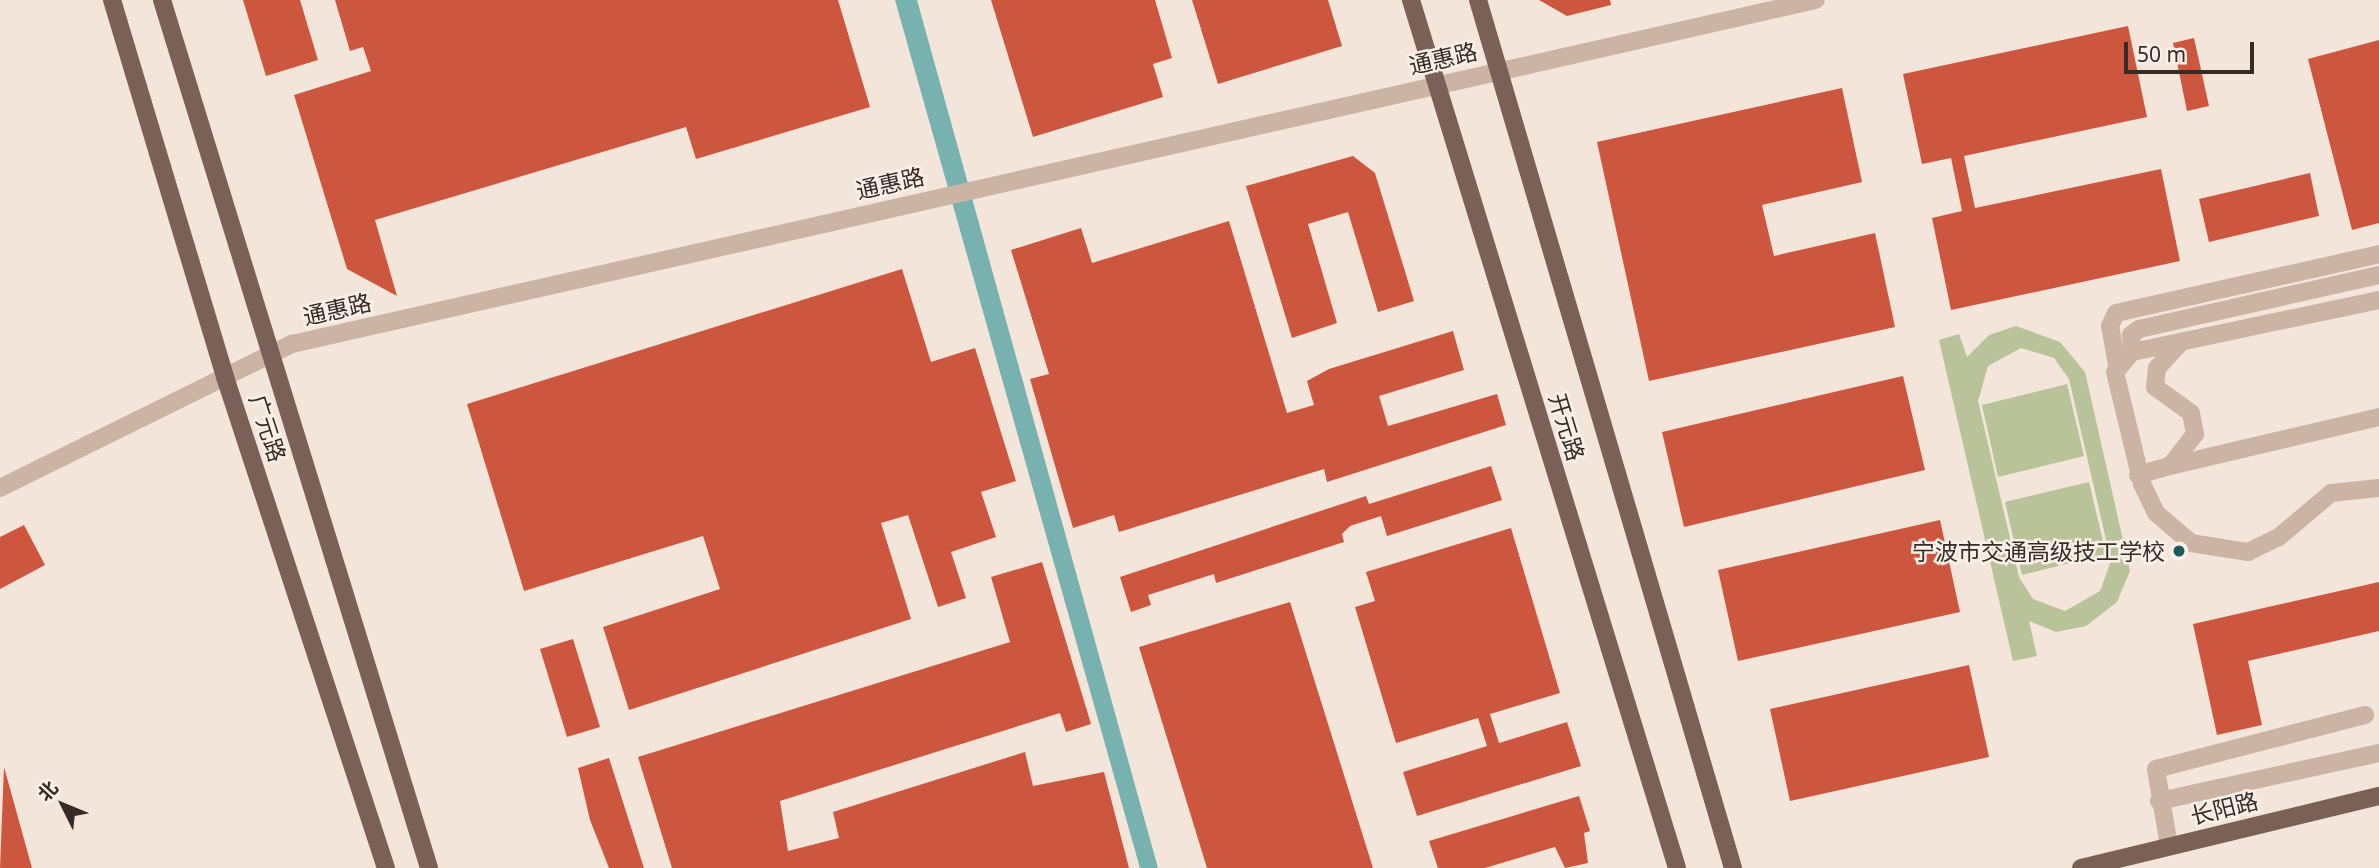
<!DOCTYPE html>
<meta charset="utf-8">
<style>
body{margin:0}
#map{position:relative;width:2379px;height:868px;overflow:hidden;background:#f3e5da;font-family:"Noto Sans","Noto Sans SC",sans-serif}
div>[style]{position:absolute}
.green>*{inset:0;background:#b8c399}
.water>*{inset:0;background:#77b2b0}
.building>*{inset:0;background:#cd563e}
.minor>*{height:18px;margin:-9px;padding:0 9px;transform-origin:9px;border-radius:9px;background:#ccb4a5}
.major>*{height:18px;margin:-9px;padding:0 9px;transform-origin:9px;border-radius:9px;background:#7a6057}
.dots>*{width:19px;height:19px;translate:-50% -50%;box-sizing:border-box;border:4px solid #faf0e7;border-radius:50%}
span{translate:-50% -50%;white-space:nowrap;text-align:center;line-height:1.15;-webkit-text-stroke:5px #faf0e7;paint-order:stroke}
.street-label{font-size:23px;color:#372b27}
.poi-label{font-size:23px;color:#372b27}
.right{translate:-100% -50%;text-align:right}
.north{position:absolute;left:28px;top:770px;width:70px;height:70px;-webkit-text-stroke:5px #faf0e7;paint-order:stroke;rotate:313deg;font-size:19px;font-weight:700;line-height:28px;text-align:center;color:#372b27}
.north::after{content:'';display:block;margin:auto;width:24px;height:32px;background:#372b27;clip-path:polygon(50% 0,100% 100%,50% 72%,0 100%)}
.scale{position:absolute;left:2124px;top:42px;width:130px;height:32px;box-sizing:border-box;border:4px solid #372b27;border-top:0;padding-left:9px;font-size:21px;line-height:24px;white-space:nowrap;color:#372b27;-webkit-text-stroke:5px #faf0e7;paint-order:stroke}
</style>
<div id="map">
<div class="green">
<div style="clip-path:polygon(evenodd,2016px 326px,2060px 342px,2085px 372px,2130px 571px,2117px 602px,2086px 626px,2056px 632px,2029px 621px,2037px 656px,2013px 661px,1939px 340px,1959px 334px,1967px 357px,1989px 335px,2016px 326px,2021px 348px,2054px 358px,2069px 379px,2111px 561px,2100px 591px,2065px 611px,2033px 599px,2019px 577px,1978px 401px,1988px 366px,2021px 348px)"></div>
<div style="clip-path:polygon(2067px 384px,2084px 456px,1998px 477px,1982px 405px)"></div>
<div style="clip-path:polygon(2089px 482px,2106px 554px,2022px 575px,2005px 502px)"></div>
</div>
<div class="water">
<div style="clip-path:polygon(895px 0,917px 0,1158px 868px,1140px 868px)"></div>
</div>
<div class="building">
<div style="clip-path:polygon(243px 0,300px 0,318px 60px,266px 76px)"></div>
<div style="clip-path:polygon(335px 0,838px 0,870px 107px,696px 159px,686px 127px,375px 220px,397px 296px,347px 269px,294px 95px,371px 71px,363px 47px,350px 51px)"></div>
<div style="clip-path:polygon(991px 0,1155px 0,1172px 58px,1153px 64px,1163px 97px,1033px 137px)"></div>
<div style="clip-path:polygon(1192px 0,1328px 0,1342px 46px,1218px 84px)"></div>
<div style="clip-path:polygon(1539px 0,1610px 0,1611px 5px,1567px 16px)"></div>
<div style="clip-path:polygon(2128px 26px,2147px 117px,1964px 156px,1975px 208px,2161px 169px,2180px 261px,1951px 310px,1932px 218px,1962px 211px,1951px 158px,1922px 164px,1903px 74px)"></div>
<div style="clip-path:polygon(2194px 38px,2209px 106px,2187px 111px,2173px 43px)"></div>
<div style="clip-path:polygon(2379px 40px,2379px 223px,2352px 230px,2308px 59px)"></div>
<div style="clip-path:polygon(1842px 88px,1862px 182px,1762px 205px,1774px 256px,1875px 233px,1895px 327px,1649px 381px,1597px 142px)"></div>
<div style="clip-path:polygon(1353px 156px,1375px 173px,1414px 301px,1378px 312px,1348px 212px,1308px 224px,1337px 323px,1292px 338px,1246px 186px)"></div>
<div style="clip-path:polygon(2310px 173px,2319px 216px,2209px 242px,2199px 199px)"></div>
<div style="clip-path:polygon(1229px 221px,1287px 413px,1314px 405px,1307px 381px,1329px 369px,1453px 331px,1464px 370px,1379px 396px,1388px 426px,1497px 394px,1506px 425px,1327px 482px,1324px 469px,1119px 532px,1114px 515px,1073px 528px,1030px 379px,1049px 374px,1011px 250px,1081px 228px,1092px 263px)"></div>
<div style="clip-path:polygon(902px 269px,931px 362px,975px 348px,1016px 481px,981px 492px,996px 537px,951px 552px,966px 598px,938px 607px,908px 515px,881px 523px,911px 619px,629px 710px,603px 627px,720px 589px,703px 536px,524px 591px,467px 404px)"></div>
<div style="clip-path:polygon(1903px 376px,1925px 470px,1684px 527px,1662px 432px)"></div>
<div style="clip-path:polygon(1491px 466px,1502px 500px,1387px 536px,1381px 516px,1350px 526px,1342px 534px,1344px 542px,1216px 583px,1214px 574px,1148px 595px,1151px 605px,1131px 612px,1120px 577px,1366px 496px,1369px 504px)"></div>
<div style="clip-path:polygon(1940px 520px,1960px 612px,1738px 661px,1718px 570px)"></div>
<div style="clip-path:polygon(24px 525px,45px 565px,0 589px,0 537px)"></div>
<div style="clip-path:polygon(1511px 528px,1560px 693px,1490px 714px,1499px 743px,1567px 722px,1581px 766px,1417px 816px,1403px 772px,1487px 746px,1478px 718px,1396px 743px,1355px 607px,1375px 601px,1366px 572px)"></div>
<div style="clip-path:polygon(1042px 562px,1091px 724px,1066px 732px,1060px 713px,780px 801px,788px 851px,839px 838px,833px 812px,1025px 752px,1033px 786px,1104px 772px,1129px 868px,672px 868px,638px 757px,1010px 642px,991px 577px)"></div>
<div style="clip-path:polygon(2379px 582px,2379px 631px,2248px 661px,2262px 725px,2217px 735px,2193px 624px)"></div>
<div style="clip-path:polygon(1290px 602px,1373px 868px,1207px 868px,1139px 647px)"></div>
<div style="clip-path:polygon(573px 639px,600px 727px,567px 737px,540px 649px)"></div>
<div style="clip-path:polygon(1969px 665px,1989px 757px,1790px 801px,1770px 709px)"></div>
<div style="clip-path:polygon(609px 758px,644px 868px,609px 868px,590px 820px,578px 768px)"></div>
<div style="clip-path:polygon(4px 767px,32px 868px,0 868px)"></div>
<div style="clip-path:polygon(1579px 796px,1590px 831px,1584px 833px,1588px 863px,1565px 868px,1555px 847px,1485px 868px,1438px 868px,1429px 841px)"></div>
</div>
<div class="minor">
<div style="left:2379px;top:300px;width:252px;rotate:168.1deg"></div>
<div style="left:2132px;top:352px;width:26px;rotate:130deg"></div>
<div style="left:2115px;top:372px;width:115px;rotate:76.4deg"></div>
<div style="left:2142px;top:484px;width:32px;rotate:64deg"></div>
<div style="left:2156px;top:513px;width:46px;rotate:40.6deg"></div>
<div style="left:2191px;top:543px;width:58px;rotate:9deg"></div>
<div style="left:2248px;top:552px;width:34px;rotate:-26deg"></div>
<div style="left:2279px;top:537px;width:68px;rotate:-40.2deg"></div>
<div style="left:2331px;top:493px;width:48px;rotate:-5.9deg"></div>
<div style="left:2132px;top:352px;width:17px;rotate:-93deg"></div>
<div style="left:2131px;top:335px;width:10px;rotate:-37deg"></div>
<div style="left:2139px;top:329px;width:246px;rotate:-12.7deg"></div>
<div style="left:2117px;top:365px;width:40px;rotate:-100deg"></div>
<div style="left:2110px;top:326px;width:14px;rotate:-65deg"></div>
<div style="left:2116px;top:313px;width:270px;rotate:-12.6deg"></div>
<div style="left:2170px;top:466px;width:215px;rotate:-13.2deg"></div>
<div style="left:2138px;top:475px;width:33px;rotate:-16deg"></div>
<div style="left:2170px;top:466px;width:41px;rotate:-52deg"></div>
<div style="left:2195px;top:434px;width:21px;rotate:-101deg"></div>
<div style="left:2191px;top:413px;width:44px;rotate:-144.2deg"></div>
<div style="left:2155px;top:387px;width:19px;rotate:-84deg"></div>
<div style="left:2157px;top:368px;width:34px;rotate:-47deg"></div>
<div style="left:0;top:488px;width:326px;rotate:-26.3deg"></div>
<div style="left:292px;top:344px;width:1562px;rotate:-12.72deg"></div>
<div style="left:2159px;top:801px;width:225px;rotate:-12.3deg"></div>
<div style="left:2169px;top:846px;width:78px;rotate:-99.6deg"></div>
<div style="left:2156px;top:769px;width:216px;rotate:-14.5deg"></div>
</div>
<div class="major">
<div style="left:112px;top:0;width:394px;rotate:73.3deg"></div>
<div style="left:225px;top:377px;width:517px;rotate:71.85deg"></div>
<div style="left:162px;top:0;width:908px;rotate:72.9deg"></div>
<div style="left:1411px;top:0;width:908px;rotate:72.96deg"></div>
<div style="left:1478px;top:0;width:905px;rotate:73.63deg"></div>
<div style="left:2081px;top:868px;width:307px;rotate:-13.6deg"></div>
</div>
<div class="dots">
<div style="left:2179px;top:551px;background:#1a5b5b"></div>
</div>
<div class="street-label">
<span style="left:1443px;top:58px;rotate:-13deg">通惠路</span>
<span style="left:890px;top:183px;rotate:-13deg">通惠路</span>
<span style="left:337px;top:309px;rotate:-13deg">通惠路</span>
<span style="left:1567px;top:427px;rotate:73deg">开元路</span>
<span style="left:268px;top:428px;rotate:72deg">广元路</span>
<span style="left:2224px;top:808px;rotate:-14deg">长阳路</span>
</div>
<div class="poi-label">
<span class="right" style="left:2165px;top:551px">宁波市交通高级技工学校</span>
</div>
<div class="north">北</div>
<div class="scale">50 m</div>
</div>
